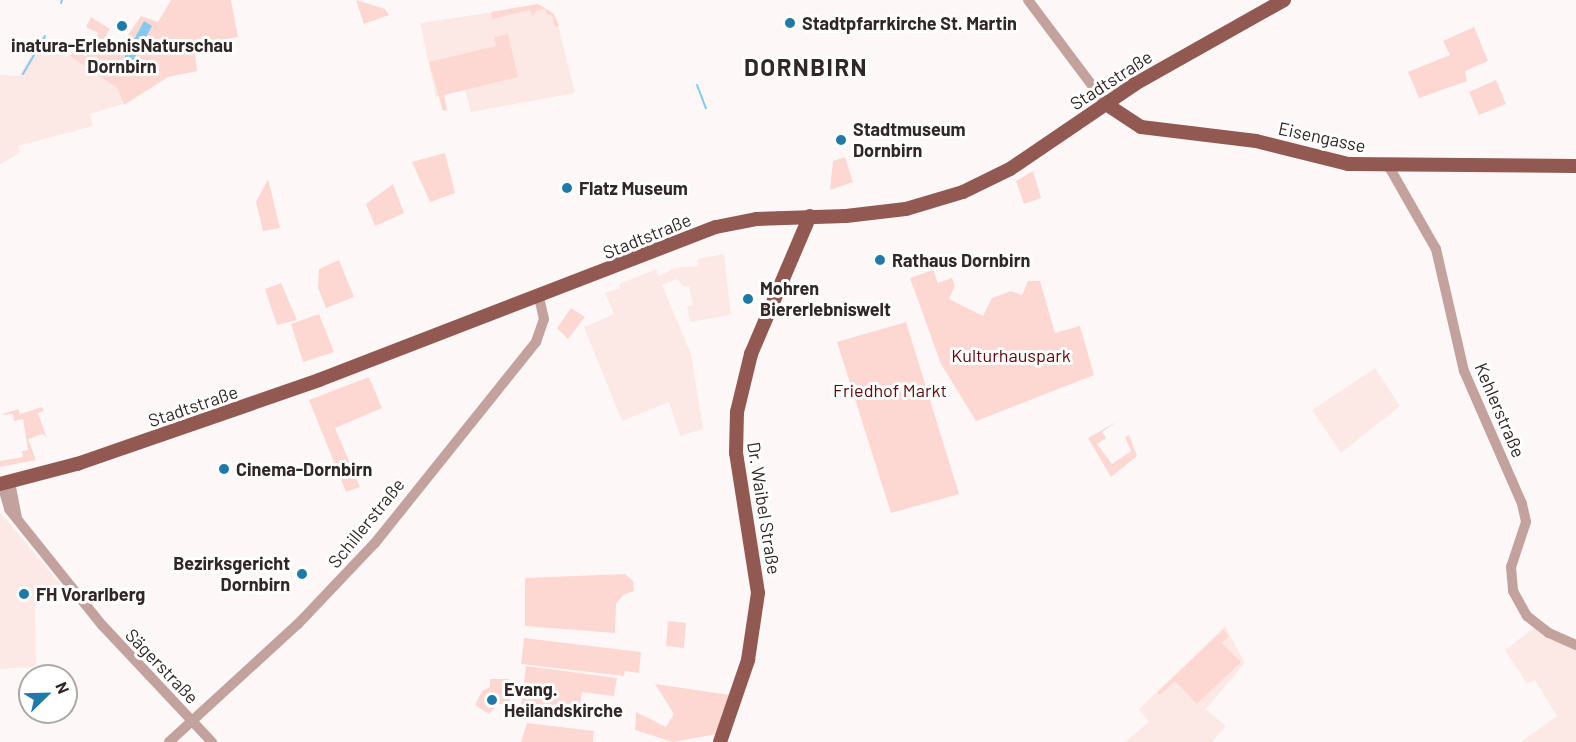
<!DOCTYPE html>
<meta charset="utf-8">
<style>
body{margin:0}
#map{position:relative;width:1576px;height:742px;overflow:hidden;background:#fdf8f7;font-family:Barlow,sans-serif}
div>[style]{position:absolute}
.built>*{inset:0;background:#fce9e6}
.green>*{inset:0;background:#fdd7d1}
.water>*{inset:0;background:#85c9f1}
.stream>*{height:2px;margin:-1px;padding:0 1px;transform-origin:1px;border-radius:1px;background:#85c9f1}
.minor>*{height:10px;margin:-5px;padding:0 5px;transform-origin:5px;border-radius:5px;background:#c3a29d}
.major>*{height:14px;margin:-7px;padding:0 7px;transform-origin:7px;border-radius:7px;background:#915951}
.dots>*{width:16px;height:16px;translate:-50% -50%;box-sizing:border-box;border:3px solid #fff;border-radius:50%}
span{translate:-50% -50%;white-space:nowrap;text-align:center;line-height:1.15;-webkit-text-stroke:6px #fff;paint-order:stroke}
.poi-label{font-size:18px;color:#302726;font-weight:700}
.left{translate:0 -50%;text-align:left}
.right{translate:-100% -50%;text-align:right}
.street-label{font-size:18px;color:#302726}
.park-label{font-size:18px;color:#600808}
.district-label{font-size:24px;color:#302726;font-weight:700;letter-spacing:1.5px}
.north{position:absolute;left:18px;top:664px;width:60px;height:60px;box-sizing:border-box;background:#fff;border:2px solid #aca9a8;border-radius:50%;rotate:67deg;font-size:16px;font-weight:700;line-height:24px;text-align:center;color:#302726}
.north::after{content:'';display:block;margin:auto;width:21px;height:27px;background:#1e7ba9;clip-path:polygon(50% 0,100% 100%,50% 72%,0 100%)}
</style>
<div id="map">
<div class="built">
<div style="clip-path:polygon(541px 5px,557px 20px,575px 93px,471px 112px,465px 90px,436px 97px,420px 23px)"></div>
<div style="clip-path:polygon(43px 35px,117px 88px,123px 104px,90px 114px,93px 126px,18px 146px,20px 153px,0 164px,0 75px,19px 76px)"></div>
<div style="clip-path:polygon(724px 254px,731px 315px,690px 322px,687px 306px,693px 305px,689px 286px,684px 287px,677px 279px,662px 285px,691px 354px,703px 429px,680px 436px,669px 402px,622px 421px,584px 327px,614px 314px,605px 293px,620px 288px,619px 284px,656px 269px,659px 276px,675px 268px,698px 266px,697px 259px)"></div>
<div style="clip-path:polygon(1375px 368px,1400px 406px,1341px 453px,1312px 410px)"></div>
<div style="clip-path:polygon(0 512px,60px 584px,35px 604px,36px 665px,33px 667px,0 669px)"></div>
<div style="clip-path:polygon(1225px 626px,1245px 663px,1206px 709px,1226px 726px,1212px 742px,1125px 742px,1149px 722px,1139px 709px)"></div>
<div style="clip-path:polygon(1534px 628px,1576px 648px,1576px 742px,1521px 742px,1557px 716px,1535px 680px,1527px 684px,1505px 650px)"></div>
</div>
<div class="green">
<div style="clip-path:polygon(171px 0,231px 0,238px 37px,194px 45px,197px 71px,168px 77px,124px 105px,117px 88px,70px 56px,74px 51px,86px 56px,98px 33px,86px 27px,91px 17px,110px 29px,102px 43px,117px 51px,141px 16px,158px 22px)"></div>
<div style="clip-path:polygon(356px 0,385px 9px,389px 15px,364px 24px)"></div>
<div style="clip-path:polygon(538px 4px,554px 14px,559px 26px,555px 27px,552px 15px,547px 15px,545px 9px,536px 11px,533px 16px,530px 10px,492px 19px,491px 12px)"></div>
<div style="clip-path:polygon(1474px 27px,1488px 61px,1465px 71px,1467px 81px,1419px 98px,1408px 72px,1450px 55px,1443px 41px)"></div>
<div style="clip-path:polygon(508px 34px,518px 77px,444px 95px,447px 110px,443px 111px,429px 62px,496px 46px,494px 37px)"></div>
<div style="clip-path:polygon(1496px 80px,1506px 104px,1479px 115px,1469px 92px)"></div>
<div style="clip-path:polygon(445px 153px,455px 193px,430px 202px,412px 162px)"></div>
<div style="clip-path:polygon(845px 157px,853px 182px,830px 190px,833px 161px)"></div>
<div style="clip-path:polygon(1033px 171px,1041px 198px,1024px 204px,1016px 181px)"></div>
<div style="clip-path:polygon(268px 179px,280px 228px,263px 231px,256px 202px)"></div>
<div style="clip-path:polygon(393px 184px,404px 213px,375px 226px,366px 204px)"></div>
<div style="clip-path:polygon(339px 260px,354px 297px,326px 308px,318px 288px,319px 269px)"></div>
<div style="clip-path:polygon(933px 270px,938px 283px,952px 278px,955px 286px,949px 299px,983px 316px,992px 298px,1011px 291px,1022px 295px,1028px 281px,1040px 281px,1055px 333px,1080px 326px,1094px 375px,976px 421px,941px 364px,910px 278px)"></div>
<div style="clip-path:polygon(281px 283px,297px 320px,277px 325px,265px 289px)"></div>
<div style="clip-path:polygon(571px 308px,585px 317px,568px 339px,557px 328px)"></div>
<div style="clip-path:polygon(319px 314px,334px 352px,303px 362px,291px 324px)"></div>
<div style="clip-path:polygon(906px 322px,959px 494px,891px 513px,837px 342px)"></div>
<div style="clip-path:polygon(369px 377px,382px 408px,335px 428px,360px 487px,346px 492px,309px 400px)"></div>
<div style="clip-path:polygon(42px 407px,44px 411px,38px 413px,47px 439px,43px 434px,28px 439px,36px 460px,0 467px,0 461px,23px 457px,22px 451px,28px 450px,23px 419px,14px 421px,13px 414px,0 415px,18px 409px,20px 414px)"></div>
<div style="clip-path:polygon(1118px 421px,1102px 432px,1106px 438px,1097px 444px,1112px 464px,1131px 451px,1125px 437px,1129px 435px,1137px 456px,1111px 477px,1088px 438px)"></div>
<div style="clip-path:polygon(625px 574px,633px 581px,634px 591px,623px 595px,616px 604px,615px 633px,525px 626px,525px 578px)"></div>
<div style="clip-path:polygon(668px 621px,686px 623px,684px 648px,666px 646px)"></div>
<div style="clip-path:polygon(1223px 630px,1229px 636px,1222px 643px,1241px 662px,1197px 704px,1175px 681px,1160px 695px,1157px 693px)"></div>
<div style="clip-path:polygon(524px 638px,641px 652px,639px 673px,625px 671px,624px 676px,521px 664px)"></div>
<div style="clip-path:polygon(526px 666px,617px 678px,614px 696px,582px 692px,579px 711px,553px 708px,552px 717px,520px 713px)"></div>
<div style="clip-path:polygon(490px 679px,509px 679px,510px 704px,498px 704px,489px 714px,475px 705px,482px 691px,490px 687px)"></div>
<div style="clip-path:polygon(655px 684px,730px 695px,717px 734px,673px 742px,635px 730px,636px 712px,666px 727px,674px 714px)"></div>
<div style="clip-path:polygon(527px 723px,594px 731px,593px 742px,521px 742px)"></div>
</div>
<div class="water">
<div style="clip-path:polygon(144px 21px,152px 26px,125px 76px,117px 71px)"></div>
</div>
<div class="stream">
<div style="left:61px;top:3px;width:3px;rotate:-72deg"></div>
<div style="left:23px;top:74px;width:44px;rotate:-59.9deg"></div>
<div style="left:697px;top:85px;width:25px;rotate:69deg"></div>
</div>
<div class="minor">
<div style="left:1028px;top:0;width:130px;rotate:53.1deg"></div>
<div style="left:1388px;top:165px;width:97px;rotate:60.3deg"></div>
<div style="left:1436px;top:249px;width:125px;rotate:77.1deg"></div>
<div style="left:1464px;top:371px;width:145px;rotate:66.4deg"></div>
<div style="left:1522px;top:504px;width:18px;rotate:77deg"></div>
<div style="left:1526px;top:522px;width:47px;rotate:108.4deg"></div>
<div style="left:1511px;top:567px;width:24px;rotate:85deg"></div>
<div style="left:1513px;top:591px;width:29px;rotate:61deg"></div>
<div style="left:1527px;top:616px;width:28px;rotate:38deg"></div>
<div style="left:1549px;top:633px;width:30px;rotate:24deg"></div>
<div style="left:10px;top:482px;width:36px;rotate:79deg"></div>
<div style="left:2px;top:484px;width:26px;rotate:74deg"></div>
<div style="left:9px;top:509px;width:149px;rotate:51.3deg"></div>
<div style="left:102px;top:625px;width:161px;rotate:46.8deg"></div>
<div style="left:169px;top:742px;width:175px;rotate:-42.5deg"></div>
<div style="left:298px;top:624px;width:112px;rotate:-46.5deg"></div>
<div style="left:375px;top:543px;width:258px;rotate:-51.3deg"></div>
<div style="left:536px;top:342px;width:24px;rotate:-71deg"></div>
<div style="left:544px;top:319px;width:22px;rotate:-103deg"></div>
</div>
<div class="major">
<div style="left:1106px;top:104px;width:42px;rotate:33.3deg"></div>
<div style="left:1141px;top:127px;width:116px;rotate:6.9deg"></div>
<div style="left:1256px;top:141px;width:95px;rotate:14deg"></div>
<div style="left:1348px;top:164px;width:228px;rotate:0.5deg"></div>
<div style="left:0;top:484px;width:80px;rotate:-14.6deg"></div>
<div style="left:77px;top:464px;width:256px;rotate:-19.1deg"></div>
<div style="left:319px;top:380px;width:425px;rotate:-21.1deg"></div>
<div style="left:716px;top:227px;width:42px;rotate:-11deg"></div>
<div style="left:757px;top:219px;width:89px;rotate:-1.9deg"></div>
<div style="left:846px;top:216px;width:60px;rotate:-6.7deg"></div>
<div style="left:906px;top:209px;width:59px;rotate:-16.6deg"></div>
<div style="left:963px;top:192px;width:52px;rotate:-26.1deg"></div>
<div style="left:1010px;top:169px;width:151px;rotate:-34.2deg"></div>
<div style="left:1135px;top:84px;width:171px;rotate:-29.4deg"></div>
<div style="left:720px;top:742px;width:87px;rotate:-71.1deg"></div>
<div style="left:748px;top:660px;width:68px;rotate:-81.5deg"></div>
<div style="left:758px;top:593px;width:142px;rotate:-98.9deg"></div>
<div style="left:736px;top:453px;width:41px;rotate:-88.6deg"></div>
<div style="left:737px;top:412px;width:60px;rotate:-76.4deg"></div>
<div style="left:751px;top:354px;width:150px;rotate:-66.9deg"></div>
</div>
<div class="dots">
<div style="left:790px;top:23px;background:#1e7ba9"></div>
<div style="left:122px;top:26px;background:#1e7ba9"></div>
<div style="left:841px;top:140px;background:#1e7ba9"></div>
<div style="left:567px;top:188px;background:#1e7ba9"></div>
<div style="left:880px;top:260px;background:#1e7ba9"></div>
<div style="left:748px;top:299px;background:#1e7ba9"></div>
<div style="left:224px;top:469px;background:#1e7ba9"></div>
<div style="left:302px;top:574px;background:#1e7ba9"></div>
<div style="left:24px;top:594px;background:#1e7ba9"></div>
<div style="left:492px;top:700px;background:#1e7ba9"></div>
</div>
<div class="poi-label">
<span class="left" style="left:802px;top:23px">Stadtpfarrkirche St. Martin</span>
<span style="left:122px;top:56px">inatura-ErlebnisNaturschau<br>Dornbirn</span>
<span class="left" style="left:853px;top:140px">Stadtmuseum<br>Dornbirn</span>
<span class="left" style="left:579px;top:188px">Flatz Museum</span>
<span class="left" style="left:892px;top:260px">Rathaus Dornbirn</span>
<span class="left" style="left:760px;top:299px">Mohren<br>Biererlebniswelt</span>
<span class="left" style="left:236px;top:469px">Cinema-Dornbirn</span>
<span class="right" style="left:290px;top:574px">Bezirksgericht<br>Dornbirn</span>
<span class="left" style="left:36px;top:594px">FH Vorarlberg</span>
<span class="left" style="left:504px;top:700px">Evang.<br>Heilandskirche</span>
</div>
<div class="street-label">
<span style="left:1111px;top:80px;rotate:-33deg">Stadtstraße</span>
<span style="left:1322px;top:137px;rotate:12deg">Eisengasse</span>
<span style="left:647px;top:236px;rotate:-22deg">Stadtstraße</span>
<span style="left:193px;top:406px;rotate:-19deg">Stadtstraße</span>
<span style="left:1500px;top:410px;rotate:67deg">Kehlerstraße</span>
<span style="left:764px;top:508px;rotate:81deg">Dr. Waibel Straße</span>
<span style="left:366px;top:523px;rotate:-51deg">Schillerstraße</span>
<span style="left:162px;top:666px;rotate:46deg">Sägerstraße</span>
</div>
<div class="park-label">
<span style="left:1011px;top:355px">Kulturhauspark</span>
<span style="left:890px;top:390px">Friedhof Markt</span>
</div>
<div class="district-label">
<span style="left:806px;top:67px">DORNBIRN</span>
</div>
<div class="north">N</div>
</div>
